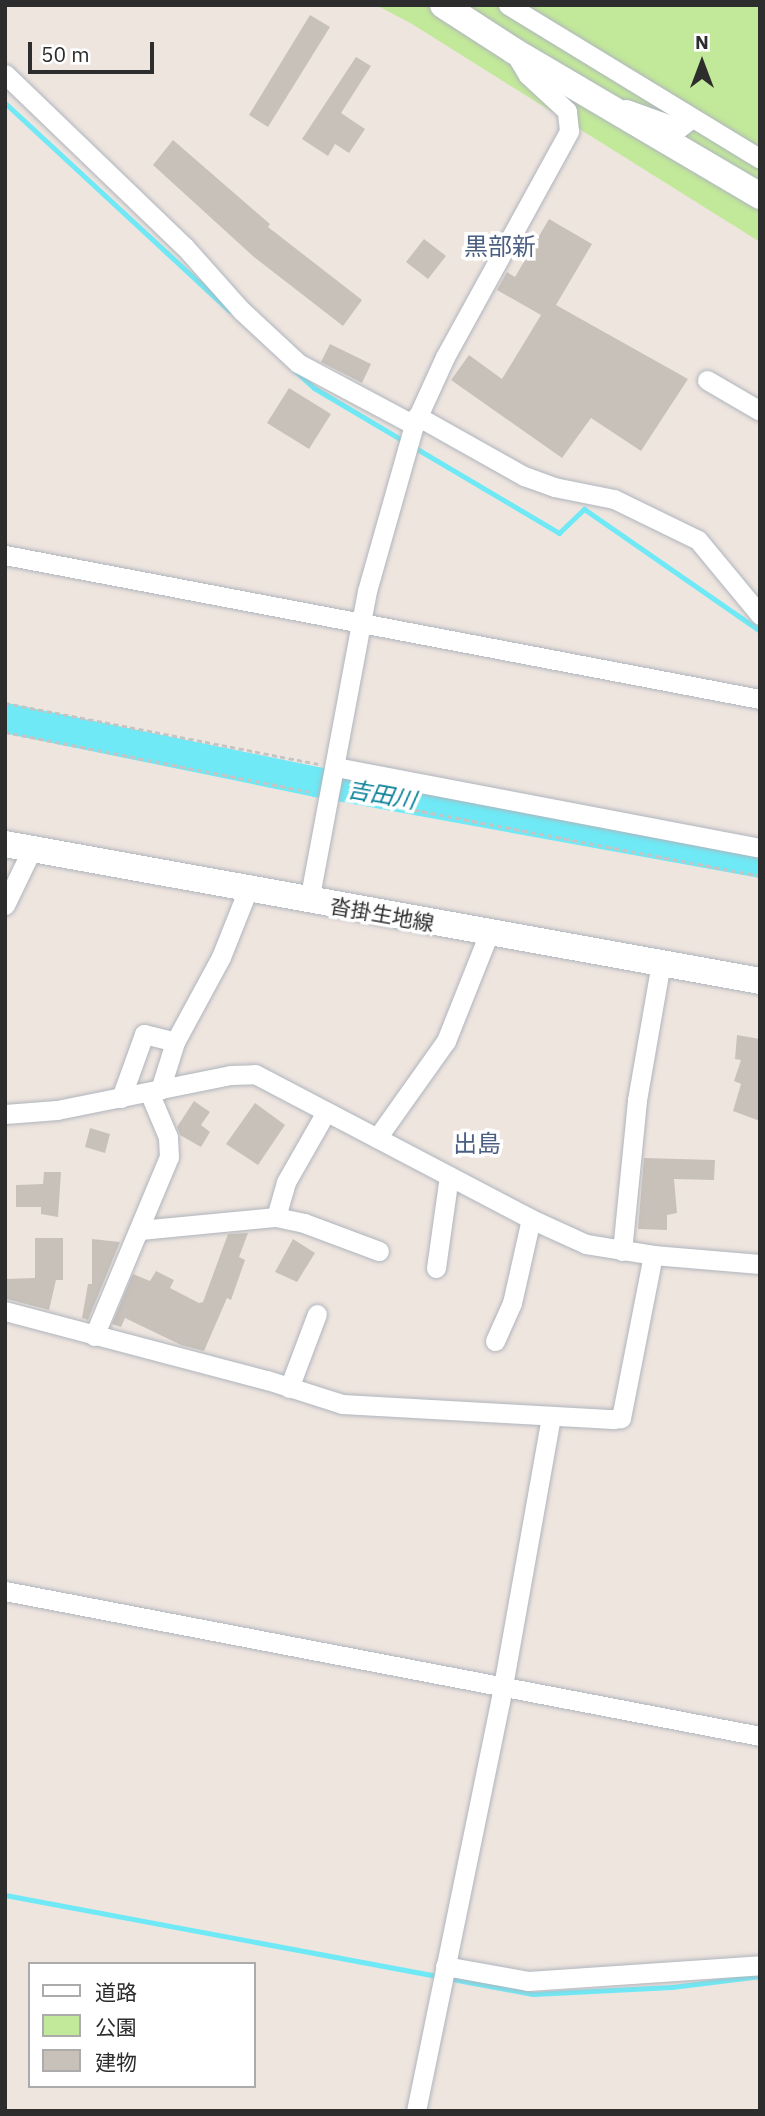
<!DOCTYPE html>
<meta charset="utf-8">
<style>
body{margin:0}
#map{position:relative;width:765px;height:2116px;overflow:hidden;background:#efe5df;font-family:"IBM Plex Sans","Noto Sans JP",sans-serif}
div>[style]{position:absolute}
.green>*{inset:0;background:#c2e899}
.stream>*{height:5px;margin:-2.5px;padding:0 2.5px;transform-origin:2.5px;border-radius:2.5px;background:#6ee9f5}
.river>*{height:30px;margin:-15px;padding:0 15px;transform-origin:15px;border-radius:15px;background:#6ee9f5}
.building>*{inset:0;background:#c8c1ba}
.path>*{height:2.5px;margin-top:-1.25px;transform-origin:0;background:repeating-linear-gradient(90deg,#c4c4c4 0 5px,transparent 0 8.5px)}
.roads{filter:drop-shadow(0 0 2px #afb5bd) drop-shadow(0 0 2px #afb5bd)}
.street>*{height:19px;margin:-9.5px;padding:0 9.5px;transform-origin:9.5px;border-radius:9.5px;background:#fff}
.secondary>*{height:26px;margin:-13px;padding:0 13px;transform-origin:13px;border-radius:13px;background:#fff}
span{translate:-50% -50%;white-space:nowrap;text-align:center;line-height:1.15;-webkit-text-stroke:7px #fff;paint-order:stroke}
.street-label{font-size:21px;color:#2d2d2d}
.water-label{font-size:23px;color:#088098;font-style:italic}
.quarter-label{font-size:24px;color:#4a5e81}
.frame{position:absolute;inset:0;border:7px solid #2d2d2d;pointer-events:none}
.legend{position:absolute;left:28px;top:1962px;width:228px;height:126px;box-sizing:border-box;background:#fff;border:2px solid #ababab;margin:0;padding:9px 12px;list-style:none;font-size:21px;color:#2d2d2d}
.legend li{display:flex;align-items:center;gap:14px;height:35px}
.legend b{width:35px;border:2px solid #ababab}
.north{position:absolute;left:667px;top:28px;width:70px;height:70px;-webkit-text-stroke:5px #fff;paint-order:stroke;rotate:0deg;font-size:19px;font-weight:700;line-height:28px;text-align:center;color:#2d2d2d}
.north::after{content:'';display:block;margin:auto;width:24px;height:32px;background:#2d2d2d;clip-path:polygon(50% 0,100% 100%,50% 72%,0 100%)}
.scale{position:absolute;left:28px;top:42px;width:126px;height:32px;box-sizing:border-box;border:4px solid #2d2d2d;border-top:0;padding-left:9px;font-size:21px;line-height:24px;white-space:nowrap;color:#2d2d2d;-webkit-text-stroke:5px #fff;paint-order:stroke}
</style>
<div id="map">
<div class="green">
<div style="clip-path:polygon(376px 5px,760px 5px,760px 242px,412px 24px)"></div>
</div>
<div class="stream">
<div style="left:5px;top:103px;width:306px;rotate:42.8deg"></div>
<div style="left:294px;top:370px;width:27px;rotate:42deg"></div>
<div style="left:314px;top:388px;width:285px;rotate:30.6deg"></div>
<div style="left:559px;top:533px;width:35px;rotate:-44deg"></div>
<div style="left:584px;top:509px;width:214px;rotate:34.7deg"></div>
<div style="left:5px;top:1895px;width:537px;rotate:10.62deg"></div>
<div style="left:533px;top:1994px;width:139px;rotate:-2.9deg"></div>
<div style="left:672px;top:1987px;width:89px;rotate:-7.1deg"></div>
</div>
<div class="river">
<div style="left:5px;top:718px;width:318px;rotate:11.6deg"></div>
<div style="left:316px;top:782px;width:451px;rotate:10.3deg"></div>
</div>
<div class="building">
<div style="clip-path:polygon(310px 15px,330px 27px,268px 127px,249px 115px)"></div>
<div style="clip-path:polygon(356px 57px,371px 66px,341px 113px,365px 129px,349px 153px,335px 144px,328px 156px,302px 139px)"></div>
<div style="clip-path:polygon(173px 140px,270px 224px,268px 227px,362px 300px,343px 326px,254px 257px,153px 165px)"></div>
<div style="clip-path:polygon(549px 219px,592px 244px,556px 305px,688px 379px,641px 451px,591px 418px,562px 458px,451px 380px,469px 355px,502px 379px,541px 315px,497px 290px,507px 272px,515px 277px)"></div>
<div style="clip-path:polygon(424px 239px,446px 256px,428px 279px,406px 262px)"></div>
<div style="clip-path:polygon(330px 344px,371px 364px,362px 383px,321px 362px)"></div>
<div style="clip-path:polygon(289px 388px,331px 414px,309px 449px,267px 423px)"></div>
<div style="clip-path:polygon(737px 1035px,760px 1039px,760px 1121px,733px 1111px,741px 1084px,734px 1081px,741px 1060px,735px 1059px)"></div>
<div style="clip-path:polygon(194px 1101px,210px 1112px,201px 1125px,210px 1132px,201px 1147px,180px 1135px,177px 1127px)"></div>
<div style="clip-path:polygon(255px 1103px,285px 1125px,258px 1165px,226px 1144px)"></div>
<div style="clip-path:polygon(90px 1128px,110px 1134px,105px 1153px,85px 1147px)"></div>
<div style="clip-path:polygon(644px 1158px,715px 1160px,714px 1180px,674px 1179px,677px 1213px,667px 1215px,667px 1230px,638px 1229px)"></div>
<div style="clip-path:polygon(44px 1172px,61px 1172px,58px 1217px,41px 1214px,41px 1207px,16px 1207px,16px 1185px,43px 1184px)"></div>
<div style="clip-path:polygon(248px 1233px,239px 1257px,245px 1260px,231px 1300px,227px 1298px,204px 1351px,181px 1345px,125px 1318px,121px 1327px,112px 1324px,133px 1274px,150px 1281px,156px 1271px,174px 1280px,170px 1288px,199px 1303px,203px 1302px,228px 1234px)"></div>
<div style="clip-path:polygon(35px 1238px,63px 1238px,63px 1280px,56px 1280px,49px 1310px,7px 1299px,5px 1279px,35px 1278px)"></div>
<div style="clip-path:polygon(92px 1239px,120px 1242px,88px 1320px,82px 1318px,88px 1284px,92px 1284px)"></div>
<div style="clip-path:polygon(293px 1239px,315px 1253px,297px 1282px,275px 1272px)"></div>
</div>
<div class="path">
<div style="left:5px;top:703px;width:319px;rotate:11deg"></div>
<div style="left:5px;top:732px;width:311px;rotate:11.1deg"></div>
<div style="left:347px;top:797px;width:420px;rotate:10.8deg"></div>
</div>
<div class="roads">
<div class="street">
<div style="left:508px;top:5px;width:295px;rotate:31.4deg"></div>
<div style="left:5px;top:74px;width:248px;rotate:43.9deg"></div>
<div style="left:184px;top:246px;width:87px;rotate:48.3deg"></div>
<div style="left:242px;top:311px;width:76px;rotate:42.9deg"></div>
<div style="left:298px;top:363px;width:132px;rotate:28.1deg"></div>
<div style="left:626px;top:109px;width:56px;rotate:19.7deg"></div>
<div style="left:679px;top:128px;width:16px;rotate:-38deg"></div>
<div style="left:707px;top:380px;width:61px;rotate:30.3deg"></div>
<div style="left:417px;top:416px;width:123px;rotate:29.3deg"></div>
<div style="left:524px;top:476px;width:32px;rotate:20deg"></div>
<div style="left:554px;top:487px;width:61px;rotate:11.3deg"></div>
<div style="left:614px;top:499px;width:93px;rotate:26deg"></div>
<div style="left:698px;top:540px;width:97px;rotate:50.4deg"></div>
<div style="left:5px;top:555px;width:769px;rotate:10.8deg"></div>
<div style="left:336px;top:767px;width:432px;rotate:10.8deg"></div>
<div style="left:309px;top:901px;width:315px;rotate:-79.4deg"></div>
<div style="left:367px;top:591px;width:173px;rotate:-74.2deg"></div>
<div style="left:414px;top:425px;width:75px;rotate:-65.5deg"></div>
<div style="left:445px;top:357px;width:258px;rotate:-61.2deg"></div>
<div style="left:569px;top:131px;width:20px;rotate:-96deg"></div>
<div style="left:567px;top:111px;width:53px;rotate:-137.3deg"></div>
<div style="left:528px;top:75px;width:27px;rotate:-121deg"></div>
<div style="left:5px;top:905px;width:62px;rotate:-64.3deg"></div>
<div style="left:175px;top:1042px;width:97px;rotate:-61.6deg"></div>
<div style="left:221px;top:957px;width:73px;rotate:-68.3deg"></div>
<div style="left:121px;top:1098px;width:68px;rotate:-70.2deg"></div>
<div style="left:144px;top:1034px;width:32px;rotate:14deg"></div>
<div style="left:175px;top:1042px;width:50px;rotate:107.4deg"></div>
<div style="left:5px;top:1114px;width:52px;rotate:-4.4deg"></div>
<div style="left:57px;top:1110px;width:177px;rotate:-11.4deg"></div>
<div style="left:231px;top:1075px;width:24px;rotate:-2deg"></div>
<div style="left:255px;top:1074px;width:312px;rotate:27.7deg"></div>
<div style="left:531px;top:1219px;width:60px;rotate:24.4deg"></div>
<div style="left:586px;top:1244px;width:68px;rotate:9.3deg"></div>
<div style="left:653px;top:1255px;width:107px;rotate:4.8deg"></div>
<div style="left:377px;top:1138px;width:119px;rotate:-54.6deg"></div>
<div style="left:446px;top:1041px;width:116px;rotate:-68.3deg"></div>
<div style="left:276px;top:1217px;width:29px;rotate:12deg"></div>
<div style="left:304px;top:1223px;width:80px;rotate:20.5deg"></div>
<div style="left:140px;top:1230px;width:137px;rotate:-5.5deg"></div>
<div style="left:276px;top:1217px;width:36px;rotate:-74deg"></div>
<div style="left:286px;top:1182px;width:81px;rotate:-60.3deg"></div>
<div style="left:622px;top:1251px;width:152px;rotate:-84.3deg"></div>
<div style="left:637px;top:1100px;width:139px;rotate:-80.1deg"></div>
<div style="left:436px;top:1268px;width:93px;rotate:-82deg"></div>
<div style="left:5px;top:1311px;width:271px;rotate:14.8deg"></div>
<div style="left:267px;top:1380px;width:79px;rotate:17.7deg"></div>
<div style="left:342px;top:1404px;width:271px;rotate:3.2deg"></div>
<div style="left:613px;top:1419px;width:8px;rotate:-7deg"></div>
<div style="left:621px;top:1418px;width:166px;rotate:-78.9deg"></div>
<div style="left:94px;top:1336px;width:194px;rotate:-67.3deg"></div>
<div style="left:169px;top:1157px;width:20px;rotate:-93deg"></div>
<div style="left:168px;top:1137px;width:49px;rotate:-112.9deg"></div>
<div style="left:495px;top:1341px;width:42px;rotate:-65.9deg"></div>
<div style="left:512px;top:1303px;width:86px;rotate:-77.3deg"></div>
<div style="left:289px;top:1388px;width:79px;rotate:-69.3deg"></div>
<div style="left:5px;top:1591px;width:769px;rotate:10.87deg"></div>
<div style="left:445px;top:1966px;width:84px;rotate:10.2deg"></div>
<div style="left:528px;top:1981px;width:233px;rotate:-3.9deg"></div>
<div style="left:416px;top:2111px;width:434px;rotate:-78.4deg"></div>
<div style="left:503px;top:1686px;width:274px;rotate:-79.9deg"></div>
</div>
<div class="secondary">
<div style="left:443px;top:5px;width:85px;rotate:32.9deg"></div>
<div style="left:514px;top:51px;width:286px;rotate:30.5deg"></div>
<div style="left:5px;top:844px;width:767px;rotate:10.28deg"></div>
</div>
</div>
<div class="street-label">
<span style="left:382px;top:914px;rotate:10deg">沓掛生地線</span>
</div>
<div class="water-label">
<span style="left:382px;top:794px;rotate:10deg">吉田川</span>
</div>
<div class="quarter-label">
<span style="left:500px;top:247px">黒部新</span>
<span style="left:477px;top:1144px">出島</span>
</div>
<div class="frame"></div>
<ul class="legend">
<li><b style="height:9px;background:#fff"></b>道路</li>
<li><b style="height:19px;background:#c2e899"></b>公園</li>
<li><b style="height:19px;background:#c8c1ba"></b>建物</li>
</ul>
<div class="north">N</div>
<div class="scale">50 m</div>
</div>
